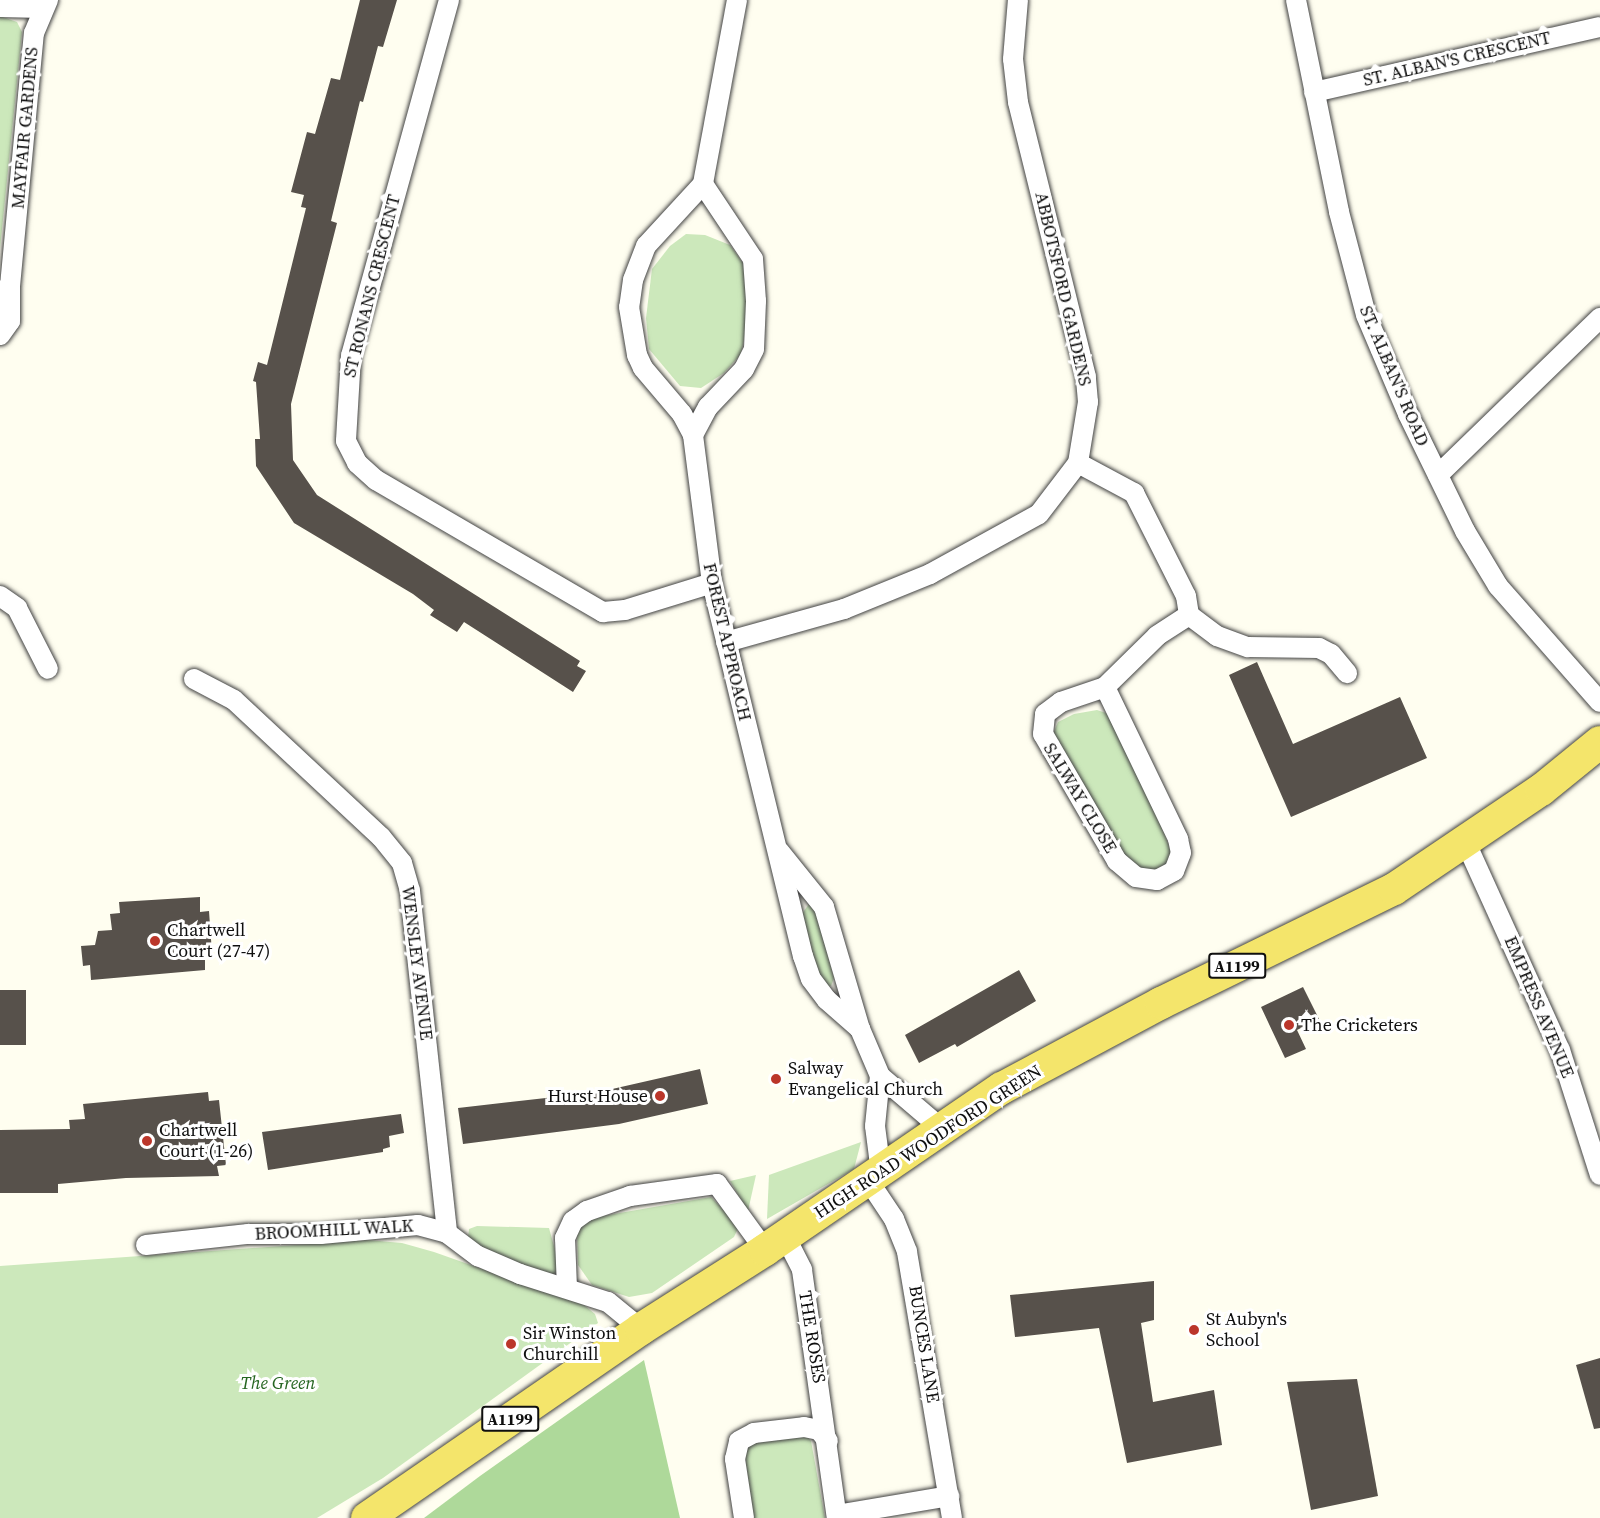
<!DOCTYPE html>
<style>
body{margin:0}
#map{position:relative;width:1600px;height:1518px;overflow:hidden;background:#fffef0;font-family:"Source Serif 4",serif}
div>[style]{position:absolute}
.green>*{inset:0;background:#cce8bb}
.forest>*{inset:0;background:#aed99a}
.building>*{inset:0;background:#57514b}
.roads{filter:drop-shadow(0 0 2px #424242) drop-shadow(0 0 2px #424242)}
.street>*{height:20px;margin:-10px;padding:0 10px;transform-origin:10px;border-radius:10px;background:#fff}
.primary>*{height:32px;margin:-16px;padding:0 16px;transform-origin:16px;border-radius:16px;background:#f4e56b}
.dots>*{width:16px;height:16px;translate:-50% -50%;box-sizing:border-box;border:3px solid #fff;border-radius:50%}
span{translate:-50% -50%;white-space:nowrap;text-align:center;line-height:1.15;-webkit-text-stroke:6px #fff;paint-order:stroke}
.shield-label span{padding:2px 4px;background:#fff;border:2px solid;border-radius:4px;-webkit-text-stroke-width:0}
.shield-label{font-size:16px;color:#0f0f0f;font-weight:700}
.street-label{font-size:18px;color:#0f0f0f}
.poi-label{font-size:18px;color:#0f0f0f}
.left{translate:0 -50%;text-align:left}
.right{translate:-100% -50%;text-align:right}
.park-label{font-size:18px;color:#256520;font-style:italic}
</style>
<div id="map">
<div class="green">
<div style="clip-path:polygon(0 16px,17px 22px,22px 32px,0 249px)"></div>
<div style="clip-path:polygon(686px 234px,705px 235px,730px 245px,745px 266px,747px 325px,741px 354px,724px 373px,701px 388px,680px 386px,649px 349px,646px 318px,652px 269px,670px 246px)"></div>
<div style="clip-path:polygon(1097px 710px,1112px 715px,1149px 794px,1171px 851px,1170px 861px,1161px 874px,1132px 869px,1053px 734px,1058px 722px,1074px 714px)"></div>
<div style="clip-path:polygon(809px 904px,816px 911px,834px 978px,831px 986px,825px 987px,819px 977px,801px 915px)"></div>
<div style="clip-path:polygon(861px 1142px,854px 1169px,767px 1219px,769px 1175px)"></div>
<div style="clip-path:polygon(756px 1175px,748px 1211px,730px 1181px)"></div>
<div style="clip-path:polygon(711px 1197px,739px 1226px,734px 1237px,652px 1293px,629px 1297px,592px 1285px,578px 1265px,577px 1232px,591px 1218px)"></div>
<div style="clip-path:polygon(477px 1226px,549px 1228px,560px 1268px,551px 1277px,486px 1253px,468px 1238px,469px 1229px)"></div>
<div style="clip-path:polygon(367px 1240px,402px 1243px,434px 1252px,584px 1305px,595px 1314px,598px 1323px,383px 1478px,317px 1518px,0 1518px,0 1266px)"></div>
<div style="clip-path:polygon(805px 1433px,811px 1441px,825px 1518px,753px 1518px,744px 1448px,752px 1436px)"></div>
</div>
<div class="forest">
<div style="clip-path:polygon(644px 1360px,680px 1518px,424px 1518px,480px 1476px)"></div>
</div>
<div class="building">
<div style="clip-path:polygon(360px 0,397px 0,383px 47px,378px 46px,363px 102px,360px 101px,331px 221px,337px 223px,291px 404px,293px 460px,317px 495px,580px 661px,577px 666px,586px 671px,573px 692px,464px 622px,457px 632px,430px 615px,434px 610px,413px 594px,294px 523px,256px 466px,255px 439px,260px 439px,256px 382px,253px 381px,258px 362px,267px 365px,306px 208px,301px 207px,304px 195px,291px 192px,307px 132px,315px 134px,331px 78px,340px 80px)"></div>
<div style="clip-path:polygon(1257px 662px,1293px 744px,1400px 697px,1427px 758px,1291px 817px,1229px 675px)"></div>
<div style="clip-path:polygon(200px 897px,200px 912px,209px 911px,212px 953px,205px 953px,205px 970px,91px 980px,90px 965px,83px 966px,81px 946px,95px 945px,98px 931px,112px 930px,110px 914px,120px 913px,119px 902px)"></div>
<div style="clip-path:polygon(1019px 970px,1036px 1001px,957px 1047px,955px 1044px,919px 1063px,905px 1035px)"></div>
<div style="clip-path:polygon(1303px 987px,1319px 1019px,1297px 1030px,1306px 1049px,1285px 1058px,1261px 1007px)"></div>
<div style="clip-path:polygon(0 990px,26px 990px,26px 1045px,0 1045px)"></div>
<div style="clip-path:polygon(700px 1069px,708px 1104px,619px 1124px,463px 1144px,458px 1108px,599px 1092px)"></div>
<div style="clip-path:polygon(208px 1092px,209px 1101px,219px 1100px,226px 1165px,217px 1166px,219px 1176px,126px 1178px,58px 1184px,58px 1193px,0 1193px,0 1130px,70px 1129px,69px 1120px,85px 1119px,83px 1104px)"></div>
<div style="clip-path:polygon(401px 1114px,404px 1133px,389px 1136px,390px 1147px,383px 1149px,383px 1152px,268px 1170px,262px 1132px)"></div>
<div style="clip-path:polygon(1154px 1281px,1154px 1320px,1141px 1323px,1153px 1402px,1214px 1390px,1222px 1445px,1127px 1463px,1099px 1328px,1015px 1337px,1010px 1295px)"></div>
<div style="clip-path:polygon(1600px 1358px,1600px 1428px,1594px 1429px,1576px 1365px)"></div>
<div style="clip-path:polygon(1357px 1379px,1378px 1496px,1311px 1510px,1287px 1382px)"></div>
</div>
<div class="roads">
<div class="street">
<div style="left:449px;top:0;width:369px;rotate:105.4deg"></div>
<div style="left:351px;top:356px;width:85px;rotate:93.4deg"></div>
<div style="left:346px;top:441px;width:25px;rotate:63deg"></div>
<div style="left:357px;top:463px;width:25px;rotate:42deg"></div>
<div style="left:376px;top:480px;width:263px;rotate:30.2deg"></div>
<div style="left:603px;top:612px;width:22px;rotate:-5deg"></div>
<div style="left:625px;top:610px;width:91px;rotate:-17.2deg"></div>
<div style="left:737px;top:0;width:187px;rotate:100.5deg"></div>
<div style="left:703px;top:184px;width:84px;rotate:132.6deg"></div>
<div style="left:646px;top:246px;width:36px;rotate:111deg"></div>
<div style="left:633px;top:280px;width:27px;rotate:98deg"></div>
<div style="left:629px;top:307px;width:49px;rotate:80.5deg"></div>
<div style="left:637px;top:355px;width:14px;rotate:65deg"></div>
<div style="left:643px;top:368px;width:60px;rotate:49.7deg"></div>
<div style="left:682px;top:414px;width:24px;rotate:62deg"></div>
<div style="left:693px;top:435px;width:149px;rotate:82.7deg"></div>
<div style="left:712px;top:583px;width:384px;rotate:76.3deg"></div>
<div style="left:803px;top:956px;width:24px;rotate:71deg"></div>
<div style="left:811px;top:979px;width:26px;rotate:53deg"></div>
<div style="left:827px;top:1000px;width:44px;rotate:41.3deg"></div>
<div style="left:1296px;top:0;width:216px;rotate:78.5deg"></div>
<div style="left:1339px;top:212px;width:106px;rotate:75.3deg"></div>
<div style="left:1366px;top:315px;width:108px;rotate:67deg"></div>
<div style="left:1408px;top:414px;width:130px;rotate:64deg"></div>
<div style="left:1465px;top:531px;width:64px;rotate:59deg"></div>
<div style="left:1498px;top:586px;width:154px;rotate:48.7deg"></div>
<div style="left:0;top:7px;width:43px;rotate:1.3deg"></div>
<div style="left:1314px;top:92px;width:293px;rotate:-12.8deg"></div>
<div style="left:0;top:293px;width:12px;rotate:-35deg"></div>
<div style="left:10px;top:286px;width:254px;rotate:-84.6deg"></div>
<div style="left:34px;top:33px;width:36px;rotate:-67deg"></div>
<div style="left:0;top:335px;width:17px;rotate:-54deg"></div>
<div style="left:10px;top:321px;width:35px;rotate:-90deg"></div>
<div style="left:693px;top:435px;width:32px;rotate:-62deg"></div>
<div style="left:708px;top:407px;width:52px;rotate:-46.5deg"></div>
<div style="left:744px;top:369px;width:22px;rotate:-63deg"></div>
<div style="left:754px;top:349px;width:48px;rotate:-87.6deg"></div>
<div style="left:756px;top:301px;width:42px;rotate:-94.1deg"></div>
<div style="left:753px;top:259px;width:90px;rotate:-123.7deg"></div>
<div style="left:1078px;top:463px;width:64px;rotate:28.2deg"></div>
<div style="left:1134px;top:493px;width:115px;rotate:63.2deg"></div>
<div style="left:1186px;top:596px;width:19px;rotate:81deg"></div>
<div style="left:1189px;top:615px;width:38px;rotate:147deg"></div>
<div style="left:1157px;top:636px;width:73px;rotate:135.6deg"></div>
<div style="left:1105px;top:687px;width:169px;rotate:64.3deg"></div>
<div style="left:1178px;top:839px;width:14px;rotate:78deg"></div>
<div style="left:1181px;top:853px;width:19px;rotate:111deg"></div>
<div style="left:1174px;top:871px;width:19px;rotate:152deg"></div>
<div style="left:1157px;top:880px;width:21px;rotate:-172deg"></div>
<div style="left:1136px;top:877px;width:25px;rotate:-140deg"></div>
<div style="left:1117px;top:861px;width:147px;rotate:-120.2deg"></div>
<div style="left:1043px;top:734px;width:20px;rotate:-84deg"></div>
<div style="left:1045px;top:714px;width:20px;rotate:-37deg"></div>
<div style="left:1061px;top:702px;width:46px;rotate:-18.8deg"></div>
<div style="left:1438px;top:475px;width:226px;rotate:-44.1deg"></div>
<div style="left:0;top:596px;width:21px;rotate:35deg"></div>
<div style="left:17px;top:608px;width:68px;rotate:63.1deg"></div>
<div style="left:1189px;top:615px;width:35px;rotate:37deg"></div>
<div style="left:1217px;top:636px;width:33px;rotate:20deg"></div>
<div style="left:1248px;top:647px;width:71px;rotate:0.8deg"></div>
<div style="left:1319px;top:648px;width:13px;rotate:27deg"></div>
<div style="left:1331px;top:654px;width:25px;rotate:50deg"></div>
<div style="left:726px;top:642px;width:123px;rotate:-15.6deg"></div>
<div style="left:844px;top:609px;width:93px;rotate:-22.1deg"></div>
<div style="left:930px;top:574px;width:124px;rotate:-28.8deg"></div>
<div style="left:1039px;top:514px;width:64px;rotate:-52.6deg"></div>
<div style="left:1078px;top:463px;width:62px;rotate:-80.7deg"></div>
<div style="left:1088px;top:402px;width:25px;rotate:-95deg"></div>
<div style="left:1086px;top:377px;width:283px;rotate:-103.9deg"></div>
<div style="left:1018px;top:102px;width:43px;rotate:-96.6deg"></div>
<div style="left:1013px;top:59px;width:59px;rotate:-85.2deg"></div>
<div style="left:194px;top:679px;width:45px;rotate:27.7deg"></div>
<div style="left:234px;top:700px;width:201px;rotate:43deg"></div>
<div style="left:381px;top:837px;width:33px;rotate:51deg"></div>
<div style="left:402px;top:863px;width:29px;rotate:74deg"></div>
<div style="left:410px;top:891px;width:344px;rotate:83.8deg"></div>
<div style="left:1466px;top:843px;width:227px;rotate:65.6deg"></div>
<div style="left:1560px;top:1050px;width:131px;rotate:72.3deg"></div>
<div style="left:779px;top:851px;width:72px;rotate:51.2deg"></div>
<div style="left:824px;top:907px;width:127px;rotate:73.6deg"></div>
<div style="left:860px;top:1029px;width:51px;rotate:66.9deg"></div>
<div style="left:880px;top:1076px;width:82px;rotate:40.5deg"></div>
<div style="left:880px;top:1076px;width:50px;rotate:95.7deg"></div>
<div style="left:875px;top:1126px;width:46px;rotate:82.6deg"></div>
<div style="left:868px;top:1180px;width:47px;rotate:56.3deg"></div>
<div style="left:894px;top:1219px;width:35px;rotate:68deg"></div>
<div style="left:907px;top:1252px;width:270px;rotate:80.4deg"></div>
<div style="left:785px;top:1236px;width:38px;rotate:63deg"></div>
<div style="left:802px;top:1270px;width:250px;rotate:82deg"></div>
<div style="left:146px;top:1245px;width:103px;rotate:-6.2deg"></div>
<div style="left:248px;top:1234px;width:73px"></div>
<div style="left:321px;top:1234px;width:97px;rotate:-5.3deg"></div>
<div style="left:418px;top:1225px;width:30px;rotate:15deg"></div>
<div style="left:447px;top:1233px;width:39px;rotate:37deg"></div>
<div style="left:478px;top:1256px;width:46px;rotate:23.2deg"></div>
<div style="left:520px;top:1274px;width:92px;rotate:17.7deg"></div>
<div style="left:608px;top:1302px;width:43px;rotate:39.3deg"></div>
<div style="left:567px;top:1288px;width:50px;rotate:-92.3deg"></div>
<div style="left:565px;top:1238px;width:19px;rotate:-65deg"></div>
<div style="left:573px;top:1221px;width:17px;rotate:-36deg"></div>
<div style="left:587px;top:1211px;width:46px;rotate:-19.2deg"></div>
<div style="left:630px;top:1196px;width:88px;rotate:-7.9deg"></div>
<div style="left:717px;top:1184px;width:82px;rotate:54deg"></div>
<div style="left:837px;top:1515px;width:114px;rotate:-9.6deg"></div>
<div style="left:744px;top:1518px;width:60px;rotate:-98.7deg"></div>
<div style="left:735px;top:1459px;width:18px;rotate:-77deg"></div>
<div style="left:739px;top:1441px;width:17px;rotate:-28deg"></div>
<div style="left:754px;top:1433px;width:50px;rotate:-6.8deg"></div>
<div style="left:804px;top:1427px;width:15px;rotate:11deg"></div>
<div style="left:819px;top:1430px;width:14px;rotate:51deg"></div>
</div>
<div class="primary">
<div style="left:367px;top:1518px;width:333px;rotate:-34.6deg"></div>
<div style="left:641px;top:1329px;width:147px;rotate:-32.5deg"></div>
<div style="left:765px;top:1250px;width:287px;rotate:-34.4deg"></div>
<div style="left:1002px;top:1088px;width:180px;rotate:-28.1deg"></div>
<div style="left:1161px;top:1003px;width:259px;rotate:-26.1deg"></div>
<div style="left:1394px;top:889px;width:177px;rotate:-34deg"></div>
<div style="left:1541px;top:790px;width:76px;rotate:-39.1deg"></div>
</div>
</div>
<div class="dots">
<div style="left:155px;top:941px;background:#bb362a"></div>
<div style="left:1289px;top:1025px;background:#bb362a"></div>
<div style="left:776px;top:1079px;background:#bb362a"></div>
<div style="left:660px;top:1096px;background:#bb362a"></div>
<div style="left:147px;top:1141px;background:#bb362a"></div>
<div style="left:1194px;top:1330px;background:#bb362a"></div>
<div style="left:511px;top:1344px;background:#bb362a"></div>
</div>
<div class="shield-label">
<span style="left:1237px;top:966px">A1199</span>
<span style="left:510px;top:1419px">A1199</span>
</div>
<div class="street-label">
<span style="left:1457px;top:59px;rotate:-13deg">ST. ALBAN'S CRESCENT</span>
<span style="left:25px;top:128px;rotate:-85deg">MAYFAIR GARDENS</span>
<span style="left:372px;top:286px;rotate:-76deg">ST RONANS CRESCENT</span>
<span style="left:1063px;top:289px;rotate:77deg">ABBOTSFORD GARDENS</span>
<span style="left:1394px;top:376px;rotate:67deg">ST. ALBAN'S ROAD</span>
<span style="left:727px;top:642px;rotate:77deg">FOREST APPROACH</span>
<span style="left:1080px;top:798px;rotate:59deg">SALWAY CLOSE</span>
<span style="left:417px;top:963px;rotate:83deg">WENSLEY AVENUE</span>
<span style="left:1539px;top:1007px;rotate:67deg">EMPRESS AVENUE</span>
<span style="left:928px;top:1142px;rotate:-33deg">HIGH ROAD WOODFORD GREEN</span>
<span style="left:334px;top:1230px;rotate:-3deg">BROOMHILL WALK</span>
<span style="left:812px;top:1337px;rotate:81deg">THE ROSES</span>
<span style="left:924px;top:1344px;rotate:81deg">BUNCES LANE</span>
</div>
<div class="poi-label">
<span class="left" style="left:167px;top:941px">Chartwell<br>Court (27-47)</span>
<span class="left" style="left:1301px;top:1025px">The Cricketers</span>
<span class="left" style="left:788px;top:1079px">Salway<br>Evangelical Church</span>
<span class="right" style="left:648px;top:1096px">Hurst House</span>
<span class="left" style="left:159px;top:1141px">Chartwell<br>Court (1-26)</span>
<span class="left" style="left:1206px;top:1330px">St Aubyn's<br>School</span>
<span class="left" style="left:523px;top:1344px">Sir Winston<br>Churchill</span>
</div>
<div class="park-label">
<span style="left:278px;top:1383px">The Green</span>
</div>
</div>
